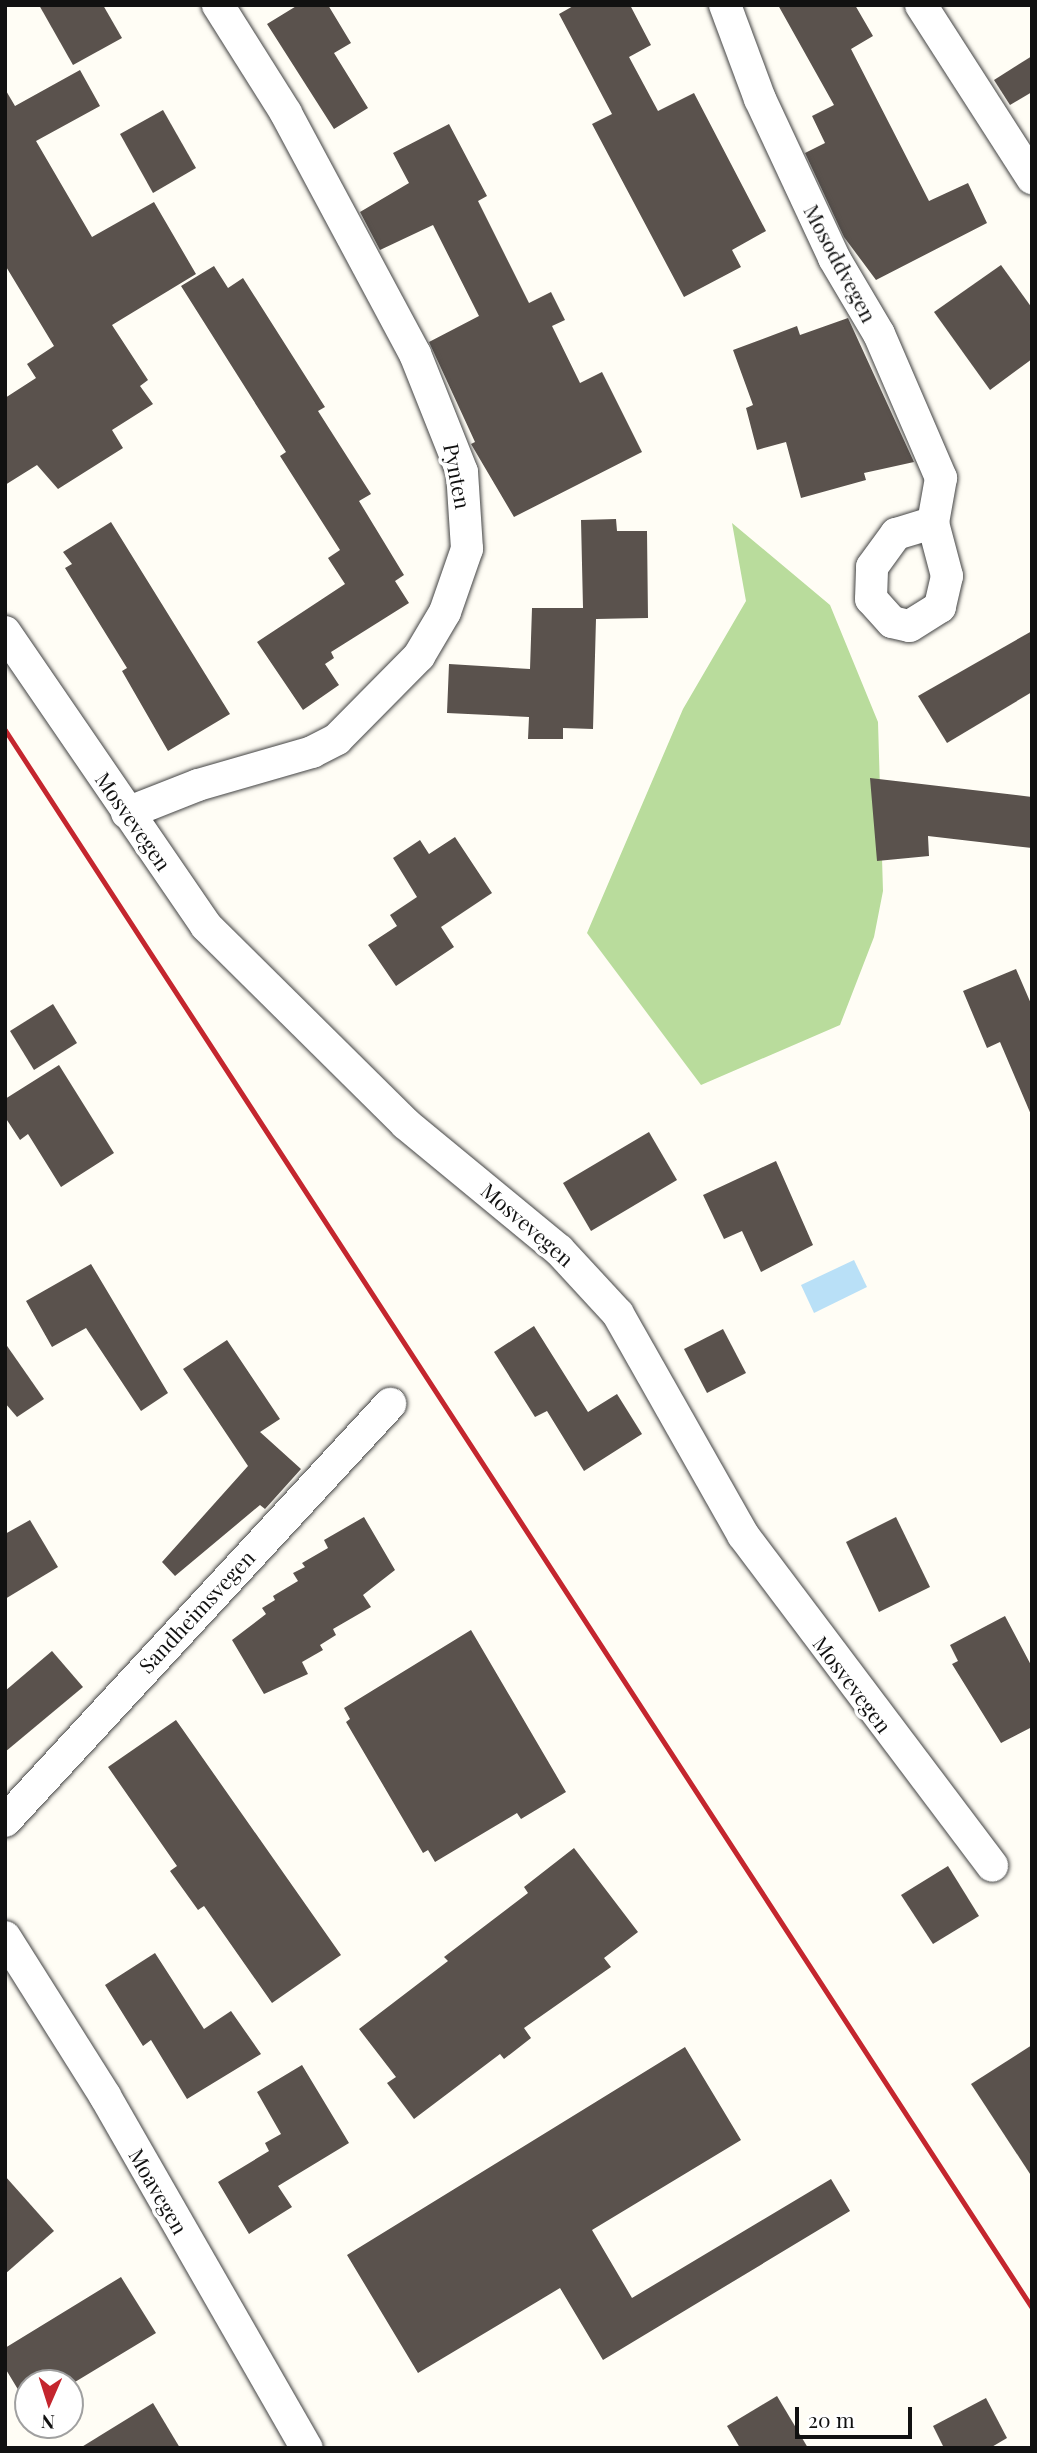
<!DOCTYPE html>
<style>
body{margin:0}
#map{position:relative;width:1037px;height:2453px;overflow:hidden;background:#fffdf5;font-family:"Playfair Display",serif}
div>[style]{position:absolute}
.forest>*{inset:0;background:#b9dc9c}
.water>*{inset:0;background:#b9e0f7}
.building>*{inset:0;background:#5a524d}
.roads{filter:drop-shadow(0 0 2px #444) drop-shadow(0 0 2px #444)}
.street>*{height:32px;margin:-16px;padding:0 16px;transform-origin:16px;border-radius:16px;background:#fff}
.rail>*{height:5px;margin:-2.5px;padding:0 2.5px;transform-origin:2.5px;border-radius:2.5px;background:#c4262e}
span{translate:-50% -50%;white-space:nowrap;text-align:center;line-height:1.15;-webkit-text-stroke:7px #fff;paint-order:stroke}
.street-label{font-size:21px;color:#111}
.frame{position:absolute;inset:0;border:7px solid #111;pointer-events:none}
.north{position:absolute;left:14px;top:2369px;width:70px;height:70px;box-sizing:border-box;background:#fff;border:2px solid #a0a0a0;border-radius:50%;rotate:183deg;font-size:19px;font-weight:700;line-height:28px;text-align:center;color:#111}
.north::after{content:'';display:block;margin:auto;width:24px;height:32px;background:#c4262e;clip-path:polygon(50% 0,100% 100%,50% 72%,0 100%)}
.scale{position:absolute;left:795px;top:2407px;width:117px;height:32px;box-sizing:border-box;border:4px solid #111;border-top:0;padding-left:9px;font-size:21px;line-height:24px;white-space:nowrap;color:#111;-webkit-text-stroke:5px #fff;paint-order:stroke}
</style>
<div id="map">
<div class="forest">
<div style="clip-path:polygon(732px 523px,830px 605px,878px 722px,883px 891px,874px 937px,840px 1025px,701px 1085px,587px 933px,683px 709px,746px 601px)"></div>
</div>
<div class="water">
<div style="clip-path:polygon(854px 1260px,867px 1287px,814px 1313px,801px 1285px)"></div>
</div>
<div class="building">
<div style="clip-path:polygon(39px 5px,103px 5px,122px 38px,73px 65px)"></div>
<div style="clip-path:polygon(298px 5px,328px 5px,351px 43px,334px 53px,368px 108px,334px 129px,267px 24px)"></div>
<div style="clip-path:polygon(575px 5px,630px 5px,651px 45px,629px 57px,658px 111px,694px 93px,766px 231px,732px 250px,741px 267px,684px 297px,592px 124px,612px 114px,559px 14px)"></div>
<div style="clip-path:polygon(778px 5px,855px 5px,873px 36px,851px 49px,929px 201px,968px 183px,987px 223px,876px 280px,844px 237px,805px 153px,825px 143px,812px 116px,834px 105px)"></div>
<div style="clip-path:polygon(1032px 56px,1032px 92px,1010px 105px,994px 80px)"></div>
<div style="clip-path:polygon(80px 70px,100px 106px,36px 141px,92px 237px,154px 202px,196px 274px,112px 325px,148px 380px,140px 386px,153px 404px,112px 430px,123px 448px,58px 489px,37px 465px,5px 485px,5px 398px,36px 378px,27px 364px,54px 346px,5px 265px,5px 89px,15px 106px)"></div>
<div style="clip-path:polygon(163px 110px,196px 168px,153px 193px,120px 134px)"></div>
<div style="clip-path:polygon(449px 124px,487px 196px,478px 201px,529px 303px,551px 292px,565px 320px,552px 326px,580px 383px,602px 372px,642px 452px,514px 517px,471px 444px,475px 442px,429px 342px,479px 316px,433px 225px,380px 250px,360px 212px,409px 183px,393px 153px)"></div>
<div style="clip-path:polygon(1001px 265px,1032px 308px,1032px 359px,990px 390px,934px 312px)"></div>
<div style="clip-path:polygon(214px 266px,228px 288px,243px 278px,325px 407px,318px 411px,371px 494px,359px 501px,404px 575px,395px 581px,409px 603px,331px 652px,334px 658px,325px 664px,339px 685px,303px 710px,257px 642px,345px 584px,328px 558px,340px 550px,280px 456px,286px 452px,181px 286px)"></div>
<div style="clip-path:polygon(848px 318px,914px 462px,864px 473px,866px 480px,801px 498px,786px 442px,757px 450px,746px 408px,753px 405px,733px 350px,797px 326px,800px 335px)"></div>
<div style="clip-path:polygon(616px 519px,617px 531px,647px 531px,648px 618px,596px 619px,593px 729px,563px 728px,563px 739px,528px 739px,529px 717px,447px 713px,449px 664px,530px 669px,532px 608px,583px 608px,581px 520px)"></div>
<div style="clip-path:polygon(111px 522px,230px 714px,168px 751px,122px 671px,127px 668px,65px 568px,72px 564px,63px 552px)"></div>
<div style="clip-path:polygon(1032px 631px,1032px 692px,947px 743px,918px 696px)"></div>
<div style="clip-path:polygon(870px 778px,1032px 797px,1032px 848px,928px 836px,929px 856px,877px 861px)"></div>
<div style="clip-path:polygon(455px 837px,492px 893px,441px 927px,454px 947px,396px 986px,368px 945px,397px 926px,390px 915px,417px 897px,393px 858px,420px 840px,429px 854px)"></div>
<div style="clip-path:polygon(1016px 969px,1032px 1006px,1032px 1117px,1000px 1042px,987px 1048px,963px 991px)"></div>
<div style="clip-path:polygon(53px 1004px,77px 1043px,34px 1070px,10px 1031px)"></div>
<div style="clip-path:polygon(59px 1065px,114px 1153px,61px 1187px,28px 1134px,20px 1140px,5px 1117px,5px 1099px)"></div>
<div style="clip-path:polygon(649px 1132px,677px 1180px,591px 1231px,563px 1183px)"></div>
<div style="clip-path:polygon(776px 1161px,813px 1245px,761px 1272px,742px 1231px,724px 1239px,703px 1195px)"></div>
<div style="clip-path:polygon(91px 1264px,168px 1393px,141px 1411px,86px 1328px,52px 1347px,26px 1301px)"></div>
<div style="clip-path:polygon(534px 1326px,588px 1412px,617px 1394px,642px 1434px,584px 1471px,547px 1411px,535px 1417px,494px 1352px)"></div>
<div style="clip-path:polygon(723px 1329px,746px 1373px,707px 1393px,684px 1349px)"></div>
<div style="clip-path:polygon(227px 1340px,280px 1419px,260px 1432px,301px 1469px,265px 1509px,260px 1505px,175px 1576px,162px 1562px,248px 1466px,183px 1369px)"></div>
<div style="clip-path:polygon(5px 1343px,44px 1399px,17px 1417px,5px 1403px)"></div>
<div style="clip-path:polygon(364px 1517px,395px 1570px,363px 1595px,371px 1607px,333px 1629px,336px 1635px,320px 1645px,323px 1650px,302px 1662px,308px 1674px,264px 1694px,232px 1640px,266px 1614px,262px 1608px,275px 1600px,273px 1596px,298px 1581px,293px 1573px,305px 1567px,302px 1563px,328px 1548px,324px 1540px)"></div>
<div style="clip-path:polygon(896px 1517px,930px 1587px,879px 1612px,846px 1542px)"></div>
<div style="clip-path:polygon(30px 1520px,58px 1567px,5px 1599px,5px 1534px)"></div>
<div style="clip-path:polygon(1005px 1616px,1032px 1667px,1032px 1727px,1001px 1743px,952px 1664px,958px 1661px,950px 1645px)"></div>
<div style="clip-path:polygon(471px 1630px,566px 1792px,521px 1819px,517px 1813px,435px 1862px,428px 1850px,423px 1853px,346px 1722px,350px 1719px,344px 1708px)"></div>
<div style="clip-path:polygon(52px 1651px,83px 1687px,5px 1752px,5px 1691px)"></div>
<div style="clip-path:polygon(176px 1720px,341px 1955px,272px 2003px,204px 1906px,198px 1910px,170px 1871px,177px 1866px,108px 1767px)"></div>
<div style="clip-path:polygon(574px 1848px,638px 1932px,604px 1958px,611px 1967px,524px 2028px,531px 2038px,504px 2059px,500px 2054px,414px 2119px,387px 2083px,396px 2077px,359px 2029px,448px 1961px,444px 1957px,528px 1893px,524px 1887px)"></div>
<div style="clip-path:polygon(948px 1866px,979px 1916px,933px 1944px,901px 1895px)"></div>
<div style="clip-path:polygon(155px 1953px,204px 2029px,231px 2011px,261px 2054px,187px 2099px,151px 2040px,143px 2046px,105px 1985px)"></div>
<div style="clip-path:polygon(1032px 2045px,1032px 2177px,971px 2084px)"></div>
<div style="clip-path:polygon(685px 2047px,741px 2140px,592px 2230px,632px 2298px,831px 2179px,850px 2211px,603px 2360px,560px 2288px,418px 2373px,347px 2255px)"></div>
<div style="clip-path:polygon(302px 2065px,349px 2143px,278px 2186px,292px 2207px,249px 2234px,218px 2182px,269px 2151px,265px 2143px,281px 2134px,257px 2092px)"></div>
<div style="clip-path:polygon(5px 2176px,54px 2231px,5px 2274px)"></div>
<div style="clip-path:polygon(121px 2277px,156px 2333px,70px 2385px,28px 2383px,28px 2406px,5px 2368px,5px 2348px)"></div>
<div style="clip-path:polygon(777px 2396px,808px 2448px,740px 2448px,727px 2426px)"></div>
<div style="clip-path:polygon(986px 2398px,1007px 2438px,990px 2448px,944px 2448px,933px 2426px)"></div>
<div style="clip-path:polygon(153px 2403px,180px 2448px,80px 2448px)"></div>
</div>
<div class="roads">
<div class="street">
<div style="left:725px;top:5px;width:100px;rotate:69.6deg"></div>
<div style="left:760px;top:99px;width:175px;rotate:65deg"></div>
<div style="left:834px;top:258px;width:88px;rotate:59.4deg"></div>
<div style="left:879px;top:334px;width:157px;rotate:66.7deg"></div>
<div style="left:941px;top:478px;width:46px;rotate:100.1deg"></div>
<div style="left:933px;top:523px;width:55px;rotate:75.2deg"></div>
<div style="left:947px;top:576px;width:32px;rotate:103deg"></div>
<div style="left:940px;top:607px;width:36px;rotate:148deg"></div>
<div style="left:909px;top:626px;width:17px;rotate:-167deg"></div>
<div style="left:892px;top:622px;width:31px;rotate:-132deg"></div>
<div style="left:871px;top:599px;width:32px;rotate:-88deg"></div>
<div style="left:872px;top:567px;width:41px;rotate:-54deg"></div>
<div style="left:896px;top:534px;width:39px;rotate:-17deg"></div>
<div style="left:921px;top:5px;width:206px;rotate:57.3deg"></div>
<div style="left:5px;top:632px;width:356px;rotate:55.6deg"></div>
<div style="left:206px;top:926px;width:281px;rotate:44.7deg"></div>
<div style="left:406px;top:1124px;width:198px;rotate:39.5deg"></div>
<div style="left:559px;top:1250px;width:87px;rotate:47.3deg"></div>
<div style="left:618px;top:1314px;width:254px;rotate:60.5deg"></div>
<div style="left:743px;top:1535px;width:414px;rotate:53deg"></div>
<div style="left:127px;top:813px;width:76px;rotate:-21.5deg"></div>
<div style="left:198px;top:785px;width:119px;rotate:-16.1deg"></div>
<div style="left:312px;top:752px;width:28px;rotate:-27deg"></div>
<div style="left:337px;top:739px;width:117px;rotate:-45.3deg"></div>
<div style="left:419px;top:656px;width:51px;rotate:-59.4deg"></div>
<div style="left:445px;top:612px;width:67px;rotate:-70.8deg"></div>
<div style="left:467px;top:549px;width:77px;rotate:-93.7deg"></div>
<div style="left:462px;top:472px;width:127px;rotate:-111.7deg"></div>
<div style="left:415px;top:354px;width:273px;rotate:-118.2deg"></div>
<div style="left:286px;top:113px;width:128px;rotate:-122.2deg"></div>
<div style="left:5px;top:1821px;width:568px;rotate:-47.28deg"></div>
<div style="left:5px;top:1937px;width:188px;rotate:57.8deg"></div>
<div style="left:105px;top:2096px;width:406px;rotate:60.2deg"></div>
</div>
</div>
<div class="rail">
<div style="left:5px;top:730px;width:1883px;rotate:56.94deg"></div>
</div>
<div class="street-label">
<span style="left:841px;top:263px;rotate:62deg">Mosoddvegen</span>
<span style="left:458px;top:476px;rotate:79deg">Pynten</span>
<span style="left:134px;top:821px;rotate:55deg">Mosvevegen</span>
<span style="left:528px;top:1224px;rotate:41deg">Mosvevegen</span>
<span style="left:196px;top:1611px;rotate:-47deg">Sandheimsvegen</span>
<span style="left:853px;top:1684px;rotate:53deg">Mosvevegen</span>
<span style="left:159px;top:2191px;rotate:60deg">Moavegen</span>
</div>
<div class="frame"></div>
<div class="north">N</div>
<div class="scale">20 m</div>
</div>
